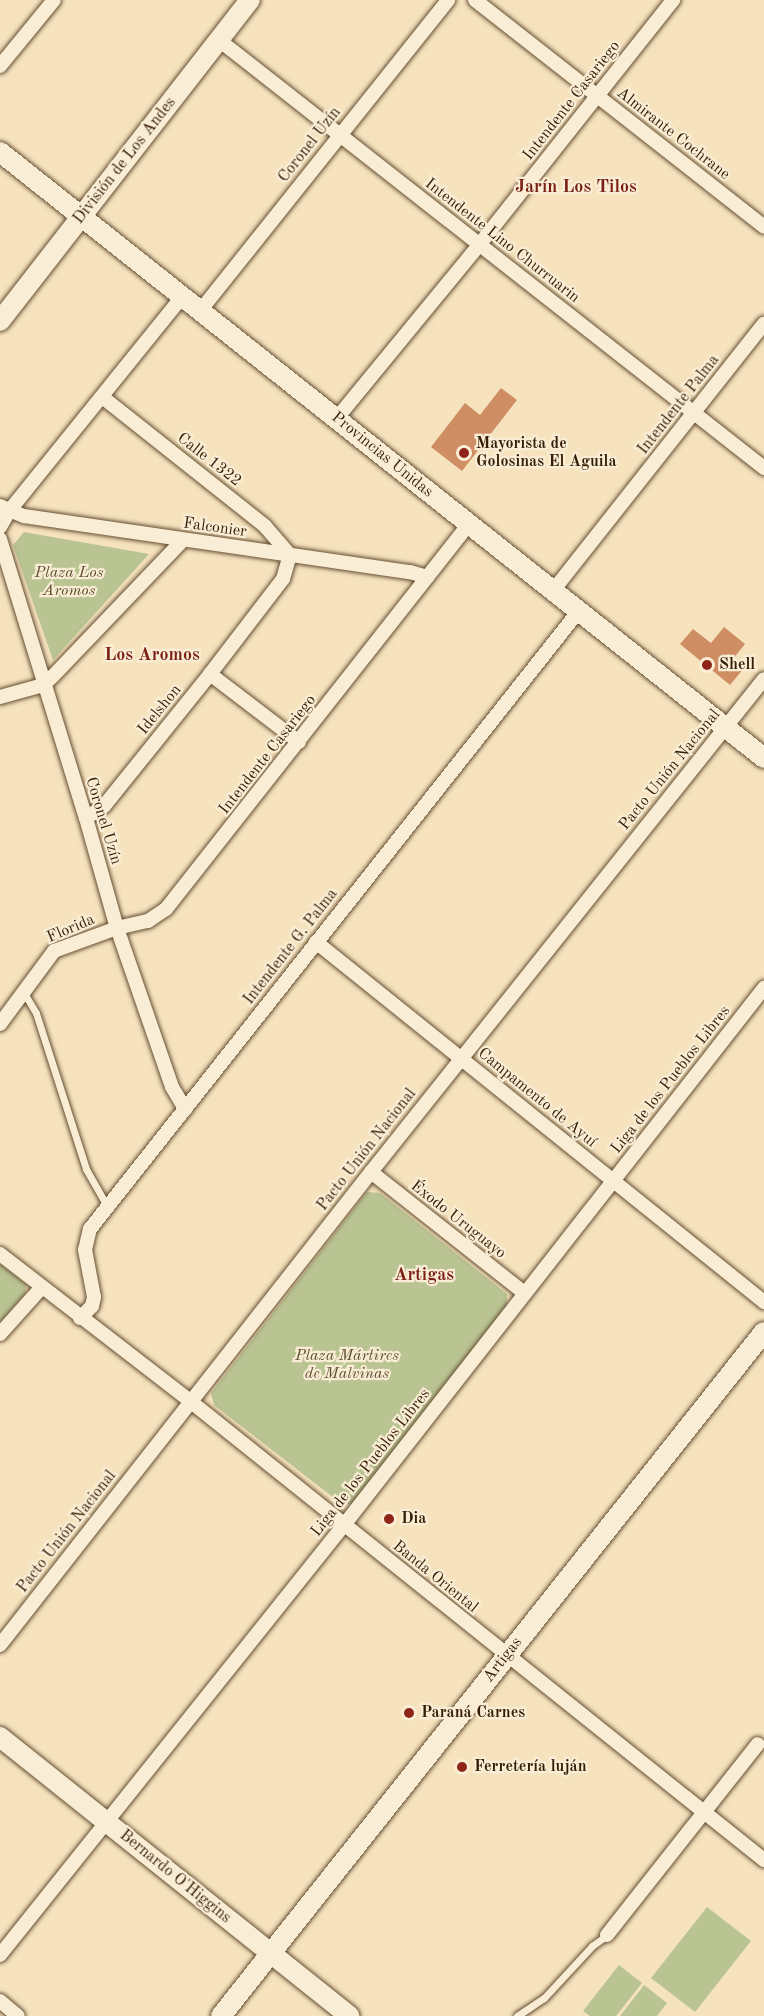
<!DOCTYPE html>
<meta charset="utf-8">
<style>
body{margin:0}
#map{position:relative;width:764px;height:2016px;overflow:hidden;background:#f6e3be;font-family:"Old Standard TT",serif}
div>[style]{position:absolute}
.green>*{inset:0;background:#bac493}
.building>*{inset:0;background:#ce8d63}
.roads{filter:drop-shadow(0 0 2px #654e32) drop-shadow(0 0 2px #654e32)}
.lane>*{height:7px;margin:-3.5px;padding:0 3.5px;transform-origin:3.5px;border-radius:3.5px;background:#f9edd5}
.street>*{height:14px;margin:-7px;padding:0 7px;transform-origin:7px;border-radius:7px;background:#f9edd5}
.secondary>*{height:20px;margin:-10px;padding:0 10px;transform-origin:10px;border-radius:10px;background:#f9edd5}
.dots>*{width:16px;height:16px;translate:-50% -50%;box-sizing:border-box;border:3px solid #f9edd5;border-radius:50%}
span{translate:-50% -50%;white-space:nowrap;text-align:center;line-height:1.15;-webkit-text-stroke:4.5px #f9edd5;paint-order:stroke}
.street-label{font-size:16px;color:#351c04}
.poi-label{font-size:16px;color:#351c04;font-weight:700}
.left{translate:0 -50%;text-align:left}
.park-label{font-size:16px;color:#5d4e2f;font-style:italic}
.neighbourhood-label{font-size:18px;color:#7a1f14;font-weight:700}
</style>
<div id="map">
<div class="green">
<div style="clip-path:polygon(24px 532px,149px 554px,53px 660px,13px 545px)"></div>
<div style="clip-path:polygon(367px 1192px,380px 1193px,507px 1294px,507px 1307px,355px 1503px,343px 1505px,214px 1405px,211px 1393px)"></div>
<div style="clip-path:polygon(0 1264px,26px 1284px,25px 1294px,0 1322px)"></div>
<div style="clip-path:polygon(707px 1907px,751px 1941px,695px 2012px,651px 1978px)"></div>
<div style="clip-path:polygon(619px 1965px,642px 1983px,616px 2016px,590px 2016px,583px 2011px)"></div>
<div style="clip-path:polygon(644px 1985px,667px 2003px,657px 2016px,620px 2016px)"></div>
</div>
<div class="building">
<div style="clip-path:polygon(501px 388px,517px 400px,462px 471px,431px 447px,465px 403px,480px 415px)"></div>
<div style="clip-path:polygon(724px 627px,745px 644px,733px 659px,744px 668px,730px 685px,680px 644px,693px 629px,711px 643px)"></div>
</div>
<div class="roads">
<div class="lane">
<div style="left:24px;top:993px;width:23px;rotate:59deg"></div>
<div style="left:36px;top:1013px;width:164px;rotate:72.2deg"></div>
<div style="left:86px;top:1169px;width:43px;rotate:60.4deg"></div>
<div style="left:517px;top:2016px;width:32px;rotate:-34deg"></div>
<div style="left:544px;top:1998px;width:71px;rotate:-47.3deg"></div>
<div style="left:592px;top:1946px;width:19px;rotate:-36deg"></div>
</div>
<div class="street">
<div style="left:475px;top:0;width:367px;rotate:38.1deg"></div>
<div style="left:219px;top:40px;width:693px;rotate:38.14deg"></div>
<div style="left:0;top:66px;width:85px;rotate:-50.7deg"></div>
<div style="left:200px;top:311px;width:398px;rotate:-51.4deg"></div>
<div style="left:337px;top:418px;width:224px;rotate:-50.6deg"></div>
<div style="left:479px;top:245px;width:313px;rotate:-51.6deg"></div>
<div style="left:0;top:506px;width:26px;rotate:23deg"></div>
<div style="left:24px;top:516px;width:390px;rotate:8.3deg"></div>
<div style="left:410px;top:572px;width:18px;rotate:16deg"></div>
<div style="left:0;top:527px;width:20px;rotate:-60deg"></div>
<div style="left:10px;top:510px;width:274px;rotate:-51.1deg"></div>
<div style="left:0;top:539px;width:292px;rotate:72.9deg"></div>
<div style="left:86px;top:818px;width:114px;rotate:74.3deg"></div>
<div style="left:117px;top:928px;width:168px;rotate:70.9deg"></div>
<div style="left:172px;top:1087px;width:26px;rotate:59deg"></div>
<div style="left:552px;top:592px;width:342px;rotate:-51.7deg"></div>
<div style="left:210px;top:674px;width:112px;rotate:37.4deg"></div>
<div style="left:0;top:697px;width:45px;rotate:-15.6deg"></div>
<div style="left:43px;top:685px;width:13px;rotate:-42deg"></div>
<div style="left:53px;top:676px;width:188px;rotate:-46.3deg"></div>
<div style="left:86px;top:818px;width:22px;rotate:-34deg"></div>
<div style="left:104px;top:806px;width:169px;rotate:-51.2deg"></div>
<div style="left:210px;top:674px;width:120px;rotate:-52.5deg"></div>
<div style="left:283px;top:579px;width:25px;rotate:-74deg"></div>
<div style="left:290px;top:555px;width:38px;rotate:-131deg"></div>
<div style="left:265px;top:526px;width:208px;rotate:-141.6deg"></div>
<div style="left:316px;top:942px;width:575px;rotate:38.78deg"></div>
<div style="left:0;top:1024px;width:91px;rotate:-53.5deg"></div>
<div style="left:54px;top:951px;width:67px;rotate:-20.1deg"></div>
<div style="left:117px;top:928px;width:32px;rotate:-13deg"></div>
<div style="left:148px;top:921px;width:22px;rotate:-34deg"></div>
<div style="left:166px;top:909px;width:490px;rotate:-51.8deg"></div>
<div style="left:371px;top:1172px;width:195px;rotate:38.3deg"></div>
<div style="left:0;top:1254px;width:240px;rotate:37.7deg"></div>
<div style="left:190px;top:1401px;width:735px;rotate:38.65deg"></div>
<div style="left:80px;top:1318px;width:17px;rotate:-45deg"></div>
<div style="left:92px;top:1306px;width:9px;rotate:-77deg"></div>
<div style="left:94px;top:1297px;width:48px;rotate:-100.8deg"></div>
<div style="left:85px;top:1250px;width:22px;rotate:-77deg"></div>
<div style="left:90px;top:1229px;width:787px;rotate:-51.66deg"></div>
<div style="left:0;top:1334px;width:63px;rotate:-48.2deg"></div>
<div style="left:0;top:1645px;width:601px;rotate:-51.89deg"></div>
<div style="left:371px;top:1172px;width:630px;rotate:-51.44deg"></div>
<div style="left:607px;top:1935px;width:243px;rotate:-51.7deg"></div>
<div style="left:0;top:1955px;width:551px;rotate:-51.34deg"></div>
<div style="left:344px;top:1525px;width:682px;rotate:-51.97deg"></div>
<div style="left:0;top:2001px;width:23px;rotate:40deg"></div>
</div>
<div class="secondary">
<div style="left:0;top:152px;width:975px;rotate:38.42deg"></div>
<div style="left:0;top:321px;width:407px;rotate:-52.1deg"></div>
<div style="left:0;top:1737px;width:447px;rotate:38.6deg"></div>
<div style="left:221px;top:2016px;width:873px;rotate:-51.56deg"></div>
</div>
</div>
<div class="dots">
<div style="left:464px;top:453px;background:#8f2418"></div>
<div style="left:707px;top:665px;background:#8f2418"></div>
<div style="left:389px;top:1519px;background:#8f2418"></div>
<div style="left:409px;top:1713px;background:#8f2418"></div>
<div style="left:462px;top:1767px;background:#8f2418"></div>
</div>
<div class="street-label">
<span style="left:572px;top:101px;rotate:-52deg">Intendente Casariego</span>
<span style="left:673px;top:134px;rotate:38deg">Almirante Cochrane</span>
<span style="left:310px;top:145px;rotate:-52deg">Coronel Uzín</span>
<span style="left:125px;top:161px;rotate:-52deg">División de Los Andes</span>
<span style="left:502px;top:241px;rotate:38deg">Intendente Lino Churruarin</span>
<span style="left:679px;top:405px;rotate:-52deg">Intendente Palma</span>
<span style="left:382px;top:455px;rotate:39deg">Provincias Unidas</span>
<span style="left:209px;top:460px;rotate:38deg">Calle 1322</span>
<span style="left:215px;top:528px;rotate:8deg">Falconier</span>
<span style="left:160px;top:710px;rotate:-51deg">Idelshon</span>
<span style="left:268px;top:755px;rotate:-52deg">Intendente Casariego</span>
<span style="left:670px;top:770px;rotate:-51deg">Pacto Unión Nacional</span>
<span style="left:103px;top:821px;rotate:73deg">Coronel Uzín</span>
<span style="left:71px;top:929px;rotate:-23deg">Florida</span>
<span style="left:291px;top:947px;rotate:-52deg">Intendente G. Palma</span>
<span style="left:671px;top:1080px;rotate:-52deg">Liga de los Pueblos Libres</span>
<span style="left:537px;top:1098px;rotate:39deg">Campamento de Ayuí</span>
<span style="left:367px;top:1150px;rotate:-52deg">Pacto Unión Nacional</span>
<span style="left:458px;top:1220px;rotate:38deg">Éxodo Uruguayo</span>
<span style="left:371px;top:1463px;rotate:-52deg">Liga de los Pueblos Libres</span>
<span style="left:67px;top:1532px;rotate:-52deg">Pacto Unión Nacional</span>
<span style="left:435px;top:1577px;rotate:39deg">Banda Oriental</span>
<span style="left:503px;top:1660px;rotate:-52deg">Artigas</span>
<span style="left:175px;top:1877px;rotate:39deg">Bernardo O'Higgins</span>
</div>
<div class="poi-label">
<span class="left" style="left:476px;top:453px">Mayorista de<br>Golosinas El Aguila</span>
<span class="left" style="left:719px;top:665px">Shell</span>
<span class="left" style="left:401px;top:1519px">Dia</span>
<span class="left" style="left:421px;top:1713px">Paraná Carnes</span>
<span class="left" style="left:474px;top:1767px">Ferretería luján</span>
</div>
<div class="park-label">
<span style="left:69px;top:582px">Plaza Los<br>Aromos</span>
<span style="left:347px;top:1365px">Plaza Mártires<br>de Malvinas</span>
</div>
<div class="neighbourhood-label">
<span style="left:576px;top:187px">Jarín Los Tilos</span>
<span style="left:152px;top:655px">Los Aromos</span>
<span style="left:424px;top:1275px">Artigas</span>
</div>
</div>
